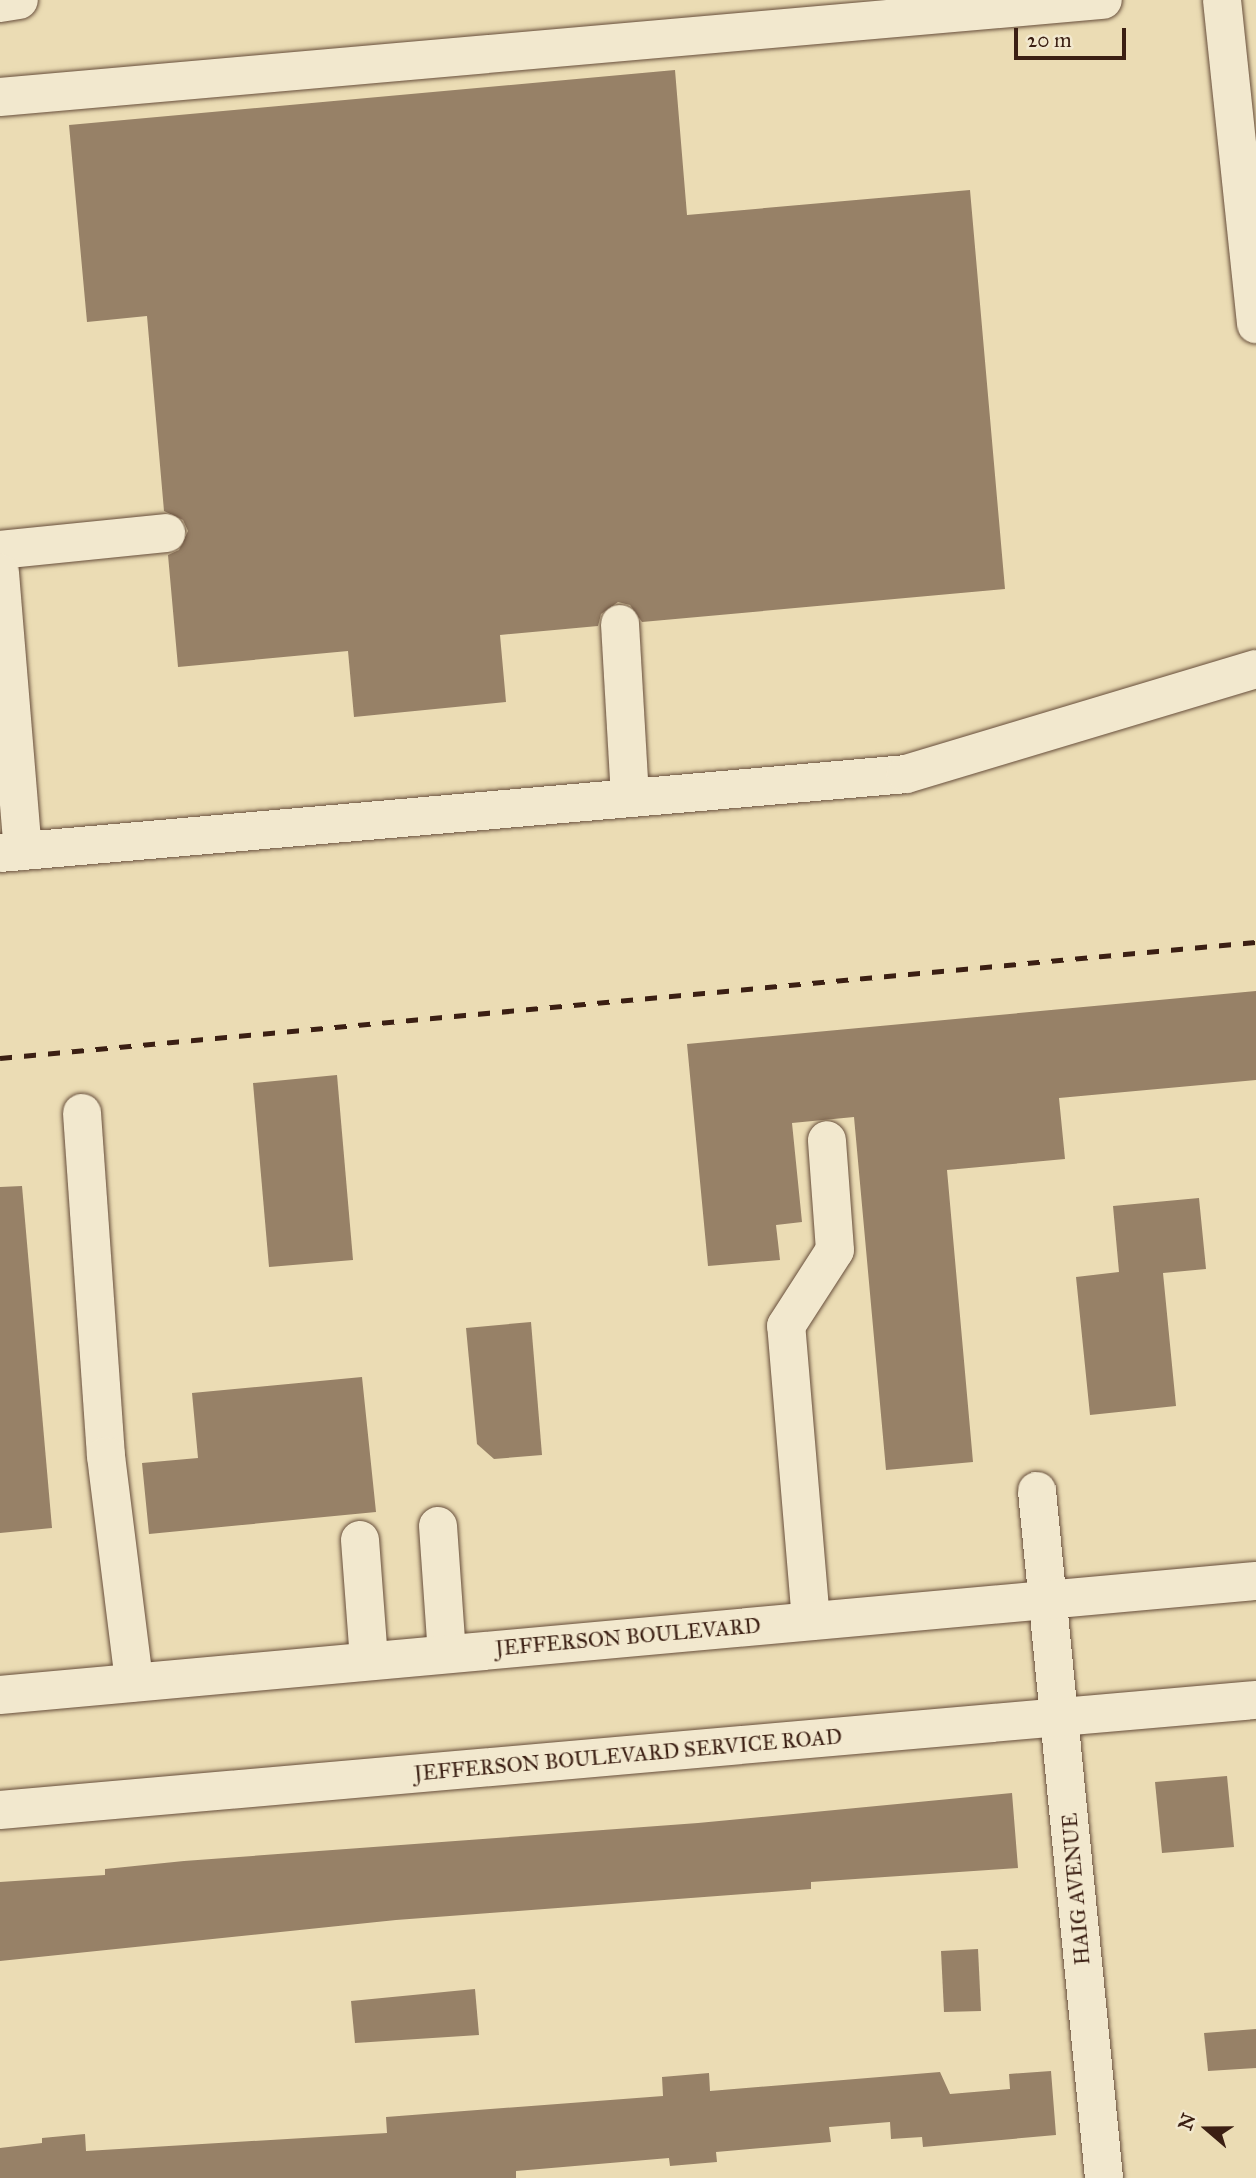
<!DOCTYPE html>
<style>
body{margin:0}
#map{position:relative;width:1256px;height:2178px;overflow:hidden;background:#ebdcb4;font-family:"IM FELL Great Primer",serif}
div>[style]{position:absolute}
.building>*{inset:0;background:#978167}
.roads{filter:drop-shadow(0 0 2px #674e3b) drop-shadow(0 0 2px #674e3b)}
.minor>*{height:38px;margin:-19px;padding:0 19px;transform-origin:19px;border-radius:19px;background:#f2e8ce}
.rail>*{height:5px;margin-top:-2.5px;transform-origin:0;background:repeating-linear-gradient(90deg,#3b1f13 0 12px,transparent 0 24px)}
span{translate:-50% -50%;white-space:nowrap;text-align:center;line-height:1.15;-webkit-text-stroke:5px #f2e8ce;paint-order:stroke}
.street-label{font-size:21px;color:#3b1f13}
.north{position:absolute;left:1172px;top:2094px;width:70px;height:70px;-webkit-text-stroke:5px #f2e8ce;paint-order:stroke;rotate:290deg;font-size:19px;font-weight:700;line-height:28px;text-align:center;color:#3b1f13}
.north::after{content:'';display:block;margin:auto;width:24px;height:32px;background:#3b1f13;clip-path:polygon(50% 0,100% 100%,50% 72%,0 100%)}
.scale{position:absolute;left:1014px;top:28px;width:112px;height:32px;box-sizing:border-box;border:4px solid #3b1f13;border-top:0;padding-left:9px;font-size:21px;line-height:24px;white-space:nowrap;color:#3b1f13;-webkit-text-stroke:5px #f2e8ce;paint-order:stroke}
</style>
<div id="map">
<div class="building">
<div style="clip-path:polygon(675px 70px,687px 215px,970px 190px,1005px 589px,642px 622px,630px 605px,618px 602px,601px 614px,598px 626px,500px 635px,506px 702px,354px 717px,348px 651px,178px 667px,168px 555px,179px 550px,188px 531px,183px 520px,164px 511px,147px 316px,87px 322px,69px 125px)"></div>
<div style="clip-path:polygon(1256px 991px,1256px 1080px,1059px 1098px,1065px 1159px,947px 1170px,973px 1462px,886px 1470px,854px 1117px,792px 1123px,802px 1222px,776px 1225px,780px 1260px,708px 1266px,687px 1044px)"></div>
<div style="clip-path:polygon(337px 1075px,353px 1260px,269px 1267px,253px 1083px)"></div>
<div style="clip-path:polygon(22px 1186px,52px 1528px,0 1533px,0 1187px)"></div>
<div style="clip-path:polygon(1199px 1198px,1206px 1269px,1163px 1273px,1176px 1406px,1090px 1415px,1076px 1277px,1119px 1272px,1113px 1206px)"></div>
<div style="clip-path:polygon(531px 1322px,542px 1455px,494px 1459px,477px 1444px,466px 1328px)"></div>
<div style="clip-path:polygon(362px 1377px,376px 1512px,149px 1534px,142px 1463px,198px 1458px,192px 1393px)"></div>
<div style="clip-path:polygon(1227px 1776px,1234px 1847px,1162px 1853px,1155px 1782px)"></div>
<div style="clip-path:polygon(1012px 1793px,1018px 1868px,811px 1882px,811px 1889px,396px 1920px,0 1961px,0 1882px,105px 1875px,105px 1869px,184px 1861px,698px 1823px)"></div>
<div style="clip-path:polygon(978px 1949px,981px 2011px,944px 2012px,941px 1951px)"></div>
<div style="clip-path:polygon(475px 1989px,479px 2035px,355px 2043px,351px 2001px)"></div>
<div style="clip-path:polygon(1256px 2029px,1256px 2068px,1208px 2071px,1204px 2033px)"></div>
<div style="clip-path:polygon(1051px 2071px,1056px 2135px,923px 2147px,922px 2137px,891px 2139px,890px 2122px,829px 2127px,831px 2142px,716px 2152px,717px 2162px,670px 2166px,669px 2158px,516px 2171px,516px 2178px,0 2178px,0 2148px,42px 2143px,42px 2138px,85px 2134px,86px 2151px,387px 2133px,386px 2117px,663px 2096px,662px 2077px,709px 2073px,710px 2091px,940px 2072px,950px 2094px,1010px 2089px,1009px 2074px)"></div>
</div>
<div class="roads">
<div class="minor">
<div style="left:1222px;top:0;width:326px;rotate:84deg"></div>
<div style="left:0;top:3px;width:19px;rotate:-9deg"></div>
<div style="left:0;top:97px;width:1107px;rotate:-5.03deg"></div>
<div style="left:0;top:550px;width:167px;rotate:-5.8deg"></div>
<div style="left:0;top:573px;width:279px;rotate:85.3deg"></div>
<div style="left:620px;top:624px;width:174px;rotate:86.7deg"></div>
<div style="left:0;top:853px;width:909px;rotate:-4.98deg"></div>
<div style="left:906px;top:774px;width:365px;rotate:-16.7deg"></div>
<div style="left:82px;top:1113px;width:344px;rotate:86deg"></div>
<div style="left:106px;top:1456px;width:228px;rotate:82.9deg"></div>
<div style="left:1037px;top:1491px;width:690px;rotate:84.43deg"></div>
<div style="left:438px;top:1526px;width:128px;rotate:86deg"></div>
<div style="left:360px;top:1540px;width:121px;rotate:85.7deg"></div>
<div style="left:811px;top:1621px;width:296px;rotate:-94.8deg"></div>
<div style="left:786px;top:1326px;width:90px;rotate:-57.2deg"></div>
<div style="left:835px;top:1250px;width:110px;rotate:-94.2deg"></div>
<div style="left:0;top:1695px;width:1261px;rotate:-5.19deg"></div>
<div style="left:0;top:1810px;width:1261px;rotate:-5.01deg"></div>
</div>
</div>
<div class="rail">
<div style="left:0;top:1058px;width:1261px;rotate:-5.28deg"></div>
</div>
<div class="street-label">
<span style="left:628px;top:1637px;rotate:-5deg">JEFFERSON BOULEVARD</span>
<span style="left:628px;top:1755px;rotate:-5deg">JEFFERSON BOULEVARD SERVICE ROAD</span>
<span style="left:1076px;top:1889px;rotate:-95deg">HAIG AVENUE</span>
</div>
<div class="north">N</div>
<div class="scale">20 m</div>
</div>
